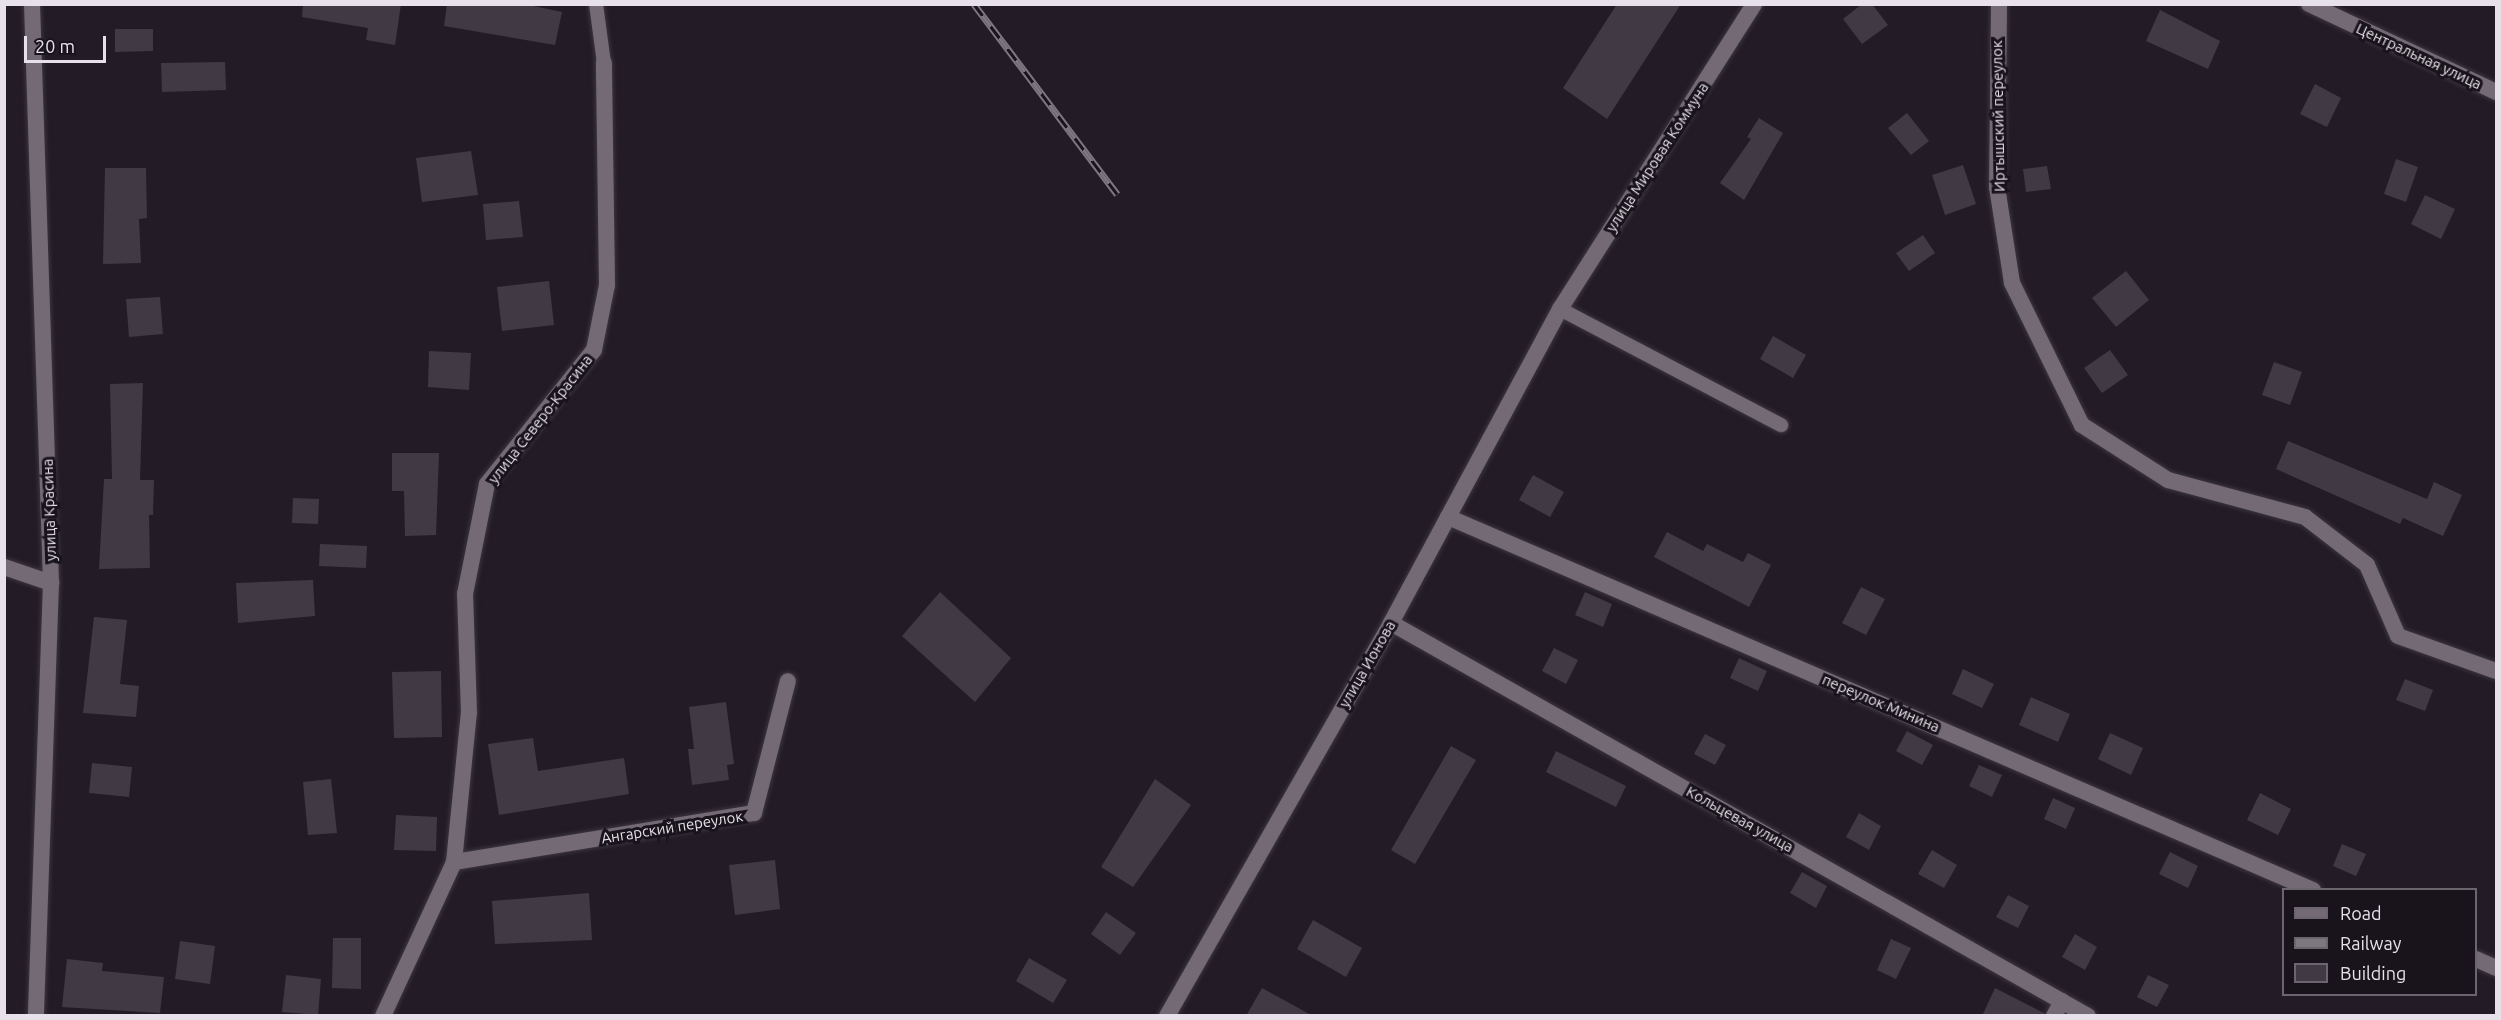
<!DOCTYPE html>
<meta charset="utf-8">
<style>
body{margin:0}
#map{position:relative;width:2501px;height:1020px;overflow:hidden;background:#231c26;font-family:Ubuntu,sans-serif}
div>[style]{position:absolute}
.building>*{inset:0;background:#413a45}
.roads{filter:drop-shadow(0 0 2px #3c363f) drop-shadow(0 0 2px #3c363f)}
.service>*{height:14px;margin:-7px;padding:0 7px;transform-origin:7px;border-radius:7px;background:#736a76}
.minor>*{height:16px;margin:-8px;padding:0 8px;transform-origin:8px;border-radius:8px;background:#736a76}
.secondary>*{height:16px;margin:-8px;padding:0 8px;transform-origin:8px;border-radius:8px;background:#736a76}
.rail>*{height:7px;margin-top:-3.5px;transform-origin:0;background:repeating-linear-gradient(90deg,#19131c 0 14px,#7d777f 0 28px);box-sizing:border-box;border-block:2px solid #7d777f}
span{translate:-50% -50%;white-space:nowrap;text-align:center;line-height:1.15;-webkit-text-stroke:6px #19131c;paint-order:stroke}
.street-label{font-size:15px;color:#e7e2e9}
.frame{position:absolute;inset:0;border:6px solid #e7e2e9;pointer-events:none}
.legend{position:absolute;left:2282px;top:888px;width:195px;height:108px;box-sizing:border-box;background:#19131c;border:2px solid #6b666e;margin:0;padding:8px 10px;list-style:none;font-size:18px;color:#e7e2e9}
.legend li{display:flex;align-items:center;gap:12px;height:30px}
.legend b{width:30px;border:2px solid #6b666e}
.scale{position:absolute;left:24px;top:36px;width:82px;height:27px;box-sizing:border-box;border:3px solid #e7e2e9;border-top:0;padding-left:8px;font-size:18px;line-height:21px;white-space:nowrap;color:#e7e2e9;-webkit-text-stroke:4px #19131c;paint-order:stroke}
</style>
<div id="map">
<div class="building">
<div style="clip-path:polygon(303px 4px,401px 4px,395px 45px,366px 40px,368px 28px,302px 17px)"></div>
<div style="clip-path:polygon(447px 4px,524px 4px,562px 12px,555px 45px,444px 26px)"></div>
<div style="clip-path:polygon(1617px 4px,1681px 4px,1607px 119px,1563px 88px)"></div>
<div style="clip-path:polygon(1862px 4px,1872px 4px,1888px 25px,1862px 44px,1843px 19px)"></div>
<div style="clip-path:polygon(2160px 10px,2220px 41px,2208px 69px,2146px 41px)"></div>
<div style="clip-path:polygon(115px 29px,153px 29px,153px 51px,115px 52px)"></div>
<div style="clip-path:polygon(225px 62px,226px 90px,162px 92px,161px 63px)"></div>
<div style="clip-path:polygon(2315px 84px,2341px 98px,2327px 127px,2300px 114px)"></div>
<div style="clip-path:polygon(1907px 113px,1929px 141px,1911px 155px,1888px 128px)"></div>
<div style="clip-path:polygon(1759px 118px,1783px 133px,1744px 200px,1720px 183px,1751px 139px,1747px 137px)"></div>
<div style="clip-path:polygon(471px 151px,478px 195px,422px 202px,416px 158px)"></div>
<div style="clip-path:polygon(2396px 159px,2418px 167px,2406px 202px,2384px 194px)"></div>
<div style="clip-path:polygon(1963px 165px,1976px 204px,1945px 215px,1932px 175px)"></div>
<div style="clip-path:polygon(2047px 166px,2051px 189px,2026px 192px,2023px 169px)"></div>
<div style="clip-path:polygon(105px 168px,146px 168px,147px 218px,139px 219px,141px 263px,103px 264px)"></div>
<div style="clip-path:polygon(2425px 195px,2455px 209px,2441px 239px,2411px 224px)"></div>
<div style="clip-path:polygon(519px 201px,523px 237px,486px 240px,483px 204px)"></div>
<div style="clip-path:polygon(1923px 235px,1935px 253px,1909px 271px,1896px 253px)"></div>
<div style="clip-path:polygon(2126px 271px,2149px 300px,2116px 327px,2092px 298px)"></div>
<div style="clip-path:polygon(549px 281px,554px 325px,502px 331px,497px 287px)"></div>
<div style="clip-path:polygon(160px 297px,163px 334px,129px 337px,126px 299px)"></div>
<div style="clip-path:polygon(1773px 336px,1806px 355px,1793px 378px,1760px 359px)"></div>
<div style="clip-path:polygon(2110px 350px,2128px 375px,2102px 393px,2084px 368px)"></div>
<div style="clip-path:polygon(429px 351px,471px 353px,469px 390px,428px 387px)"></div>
<div style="clip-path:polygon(2274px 362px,2302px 372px,2290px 405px,2262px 395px)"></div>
<div style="clip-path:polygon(143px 383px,140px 480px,154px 480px,153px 515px,149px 515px,150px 568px,99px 569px,104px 479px,112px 479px,110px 384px)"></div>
<div style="clip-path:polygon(2288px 441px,2427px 499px,2434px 482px,2462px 495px,2443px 536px,2403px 518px,2400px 524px,2276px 469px)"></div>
<div style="clip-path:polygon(392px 453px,439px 453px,436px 535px,405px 536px,404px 491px,392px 491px)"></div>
<div style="clip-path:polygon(1533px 475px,1564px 492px,1550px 517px,1519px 500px)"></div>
<div style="clip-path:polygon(293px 498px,319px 499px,318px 524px,292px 523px)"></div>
<div style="clip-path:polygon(1667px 532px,1703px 551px,1707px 544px,1743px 562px,1748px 553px,1771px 565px,1749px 607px,1654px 557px)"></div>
<div style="clip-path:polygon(320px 544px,367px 546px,366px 568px,319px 566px)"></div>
<div style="clip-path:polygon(313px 580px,315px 616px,238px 623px,236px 583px)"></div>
<div style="clip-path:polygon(1861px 587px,1885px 599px,1866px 635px,1842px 623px)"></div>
<div style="clip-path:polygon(940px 592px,1011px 658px,975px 702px,902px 636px)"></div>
<div style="clip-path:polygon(1585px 592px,1612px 604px,1603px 627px,1575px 615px)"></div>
<div style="clip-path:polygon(94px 617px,127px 620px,120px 684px,139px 686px,136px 717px,83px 713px)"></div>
<div style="clip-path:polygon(1554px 648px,1578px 660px,1566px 684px,1542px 671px)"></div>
<div style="clip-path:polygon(1739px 658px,1767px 671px,1758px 691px,1730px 678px)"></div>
<div style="clip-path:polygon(1963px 669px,1994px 684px,1982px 708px,1952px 694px)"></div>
<div style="clip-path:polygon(441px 671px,442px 737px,394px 738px,392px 672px)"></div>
<div style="clip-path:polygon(2405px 679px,2433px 690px,2425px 711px,2396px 700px)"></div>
<div style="clip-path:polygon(2031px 697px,2070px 714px,2058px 742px,2019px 725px)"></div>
<div style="clip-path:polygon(726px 702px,734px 764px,727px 765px,729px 780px,692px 785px,688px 749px,694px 749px,689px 707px)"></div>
<div style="clip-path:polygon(1907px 731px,1933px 745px,1922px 765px,1896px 751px)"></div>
<div style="clip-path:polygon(2110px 733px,2143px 748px,2131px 775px,2098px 759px)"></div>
<div style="clip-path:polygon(1705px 734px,1726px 745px,1715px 765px,1694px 754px)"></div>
<div style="clip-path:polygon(533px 738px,538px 771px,624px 758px,629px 794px,499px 815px,488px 744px)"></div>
<div style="clip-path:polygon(1451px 746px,1476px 760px,1415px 864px,1391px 850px)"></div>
<div style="clip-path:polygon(1556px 751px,1626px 786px,1616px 807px,1546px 772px)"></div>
<div style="clip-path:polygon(92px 763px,132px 767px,129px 797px,89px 793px)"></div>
<div style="clip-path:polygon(1979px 765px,2002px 775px,1992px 797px,1969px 786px)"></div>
<div style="clip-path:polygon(331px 779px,337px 833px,308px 835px,303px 782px)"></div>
<div style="clip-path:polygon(1155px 779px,1191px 805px,1133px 887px,1101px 867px)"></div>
<div style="clip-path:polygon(2260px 793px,2291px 809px,2278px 835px,2247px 820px)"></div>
<div style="clip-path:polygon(2053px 798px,2075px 808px,2066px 829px,2044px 819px)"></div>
<div style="clip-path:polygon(1859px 813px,1881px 826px,1869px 850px,1846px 837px)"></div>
<div style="clip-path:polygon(396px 815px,437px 817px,436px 851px,394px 850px)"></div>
<div style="clip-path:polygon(2342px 844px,2366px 854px,2356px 876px,2333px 866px)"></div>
<div style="clip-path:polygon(1932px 850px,1957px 865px,1944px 888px,1918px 874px)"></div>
<div style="clip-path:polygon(2170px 852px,2198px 866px,2188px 888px,2159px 874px)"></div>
<div style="clip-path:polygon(775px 860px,780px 909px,735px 915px,729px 865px)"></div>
<div style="clip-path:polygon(1802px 872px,1827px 886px,1816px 908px,1790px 893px)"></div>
<div style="clip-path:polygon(589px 893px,592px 940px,495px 944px,492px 901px)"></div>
<div style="clip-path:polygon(2008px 895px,2029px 906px,2018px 928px,1996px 917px)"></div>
<div style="clip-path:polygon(1106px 912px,1136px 933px,1120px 955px,1091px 934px)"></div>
<div style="clip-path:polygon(1313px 920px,1362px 948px,1346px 977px,1297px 949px)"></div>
<div style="clip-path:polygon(2075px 934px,2097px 947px,2085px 970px,2062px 957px)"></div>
<div style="clip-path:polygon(333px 938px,361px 938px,361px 989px,332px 988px)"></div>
<div style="clip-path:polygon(1891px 939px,1911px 948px,1896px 979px,1877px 970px)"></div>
<div style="clip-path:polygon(180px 941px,215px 946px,210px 984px,175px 979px)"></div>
<div style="clip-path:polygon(1029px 958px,1067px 980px,1053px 1003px,1016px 981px)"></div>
<div style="clip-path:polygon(67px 959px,103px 963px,102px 971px,164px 977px,160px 1013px,62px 1007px)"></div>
<div style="clip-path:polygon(286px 975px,321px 979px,318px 1015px,282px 1012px)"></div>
<div style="clip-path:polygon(2148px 975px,2169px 985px,2157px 1007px,2137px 997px)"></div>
<div style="clip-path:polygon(1262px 988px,1313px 1016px,1246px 1016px)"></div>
<div style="clip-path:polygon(1995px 988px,2044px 1013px,2044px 1016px,1982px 1016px)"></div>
</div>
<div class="roads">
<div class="service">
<div style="left:596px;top:4px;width:60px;rotate:82.3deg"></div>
<div style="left:1560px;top:309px;width:250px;rotate:27.7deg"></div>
</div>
<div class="minor">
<div style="left:32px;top:4px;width:579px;rotate:88.12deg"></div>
<div style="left:51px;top:583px;width:433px;rotate:92deg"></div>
<div style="left:1999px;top:4px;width:183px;rotate:90.6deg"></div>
<div style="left:1997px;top:187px;width:97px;rotate:81.1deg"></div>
<div style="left:2012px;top:283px;width:158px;rotate:63.8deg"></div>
<div style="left:2082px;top:425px;width:102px;rotate:32.6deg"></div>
<div style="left:2168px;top:480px;width:142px;rotate:15.1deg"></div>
<div style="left:2305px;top:517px;width:78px;rotate:37.7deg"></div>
<div style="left:2367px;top:565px;width:77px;rotate:66.4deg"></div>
<div style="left:2398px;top:636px;width:104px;rotate:19.7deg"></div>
<div style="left:2309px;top:4px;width:207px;rotate:25.2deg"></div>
<div style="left:1448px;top:517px;width:942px;rotate:23.33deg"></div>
<div style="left:4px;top:567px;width:50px;rotate:18.8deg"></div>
<div style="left:1391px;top:623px;width:800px;rotate:29.42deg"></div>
<div style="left:454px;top:862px;width:304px;rotate:-9.3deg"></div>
<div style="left:754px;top:813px;width:136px;rotate:-75.6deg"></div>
<div style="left:2476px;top:959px;width:22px;rotate:24deg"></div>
<div style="left:383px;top:1016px;width:170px;rotate:-65.2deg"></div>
<div style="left:454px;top:862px;width:150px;rotate:-84.3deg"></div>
<div style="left:469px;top:713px;width:119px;rotate:-91.9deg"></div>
<div style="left:465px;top:594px;width:112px;rotate:-78.7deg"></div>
<div style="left:487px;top:484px;width:171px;rotate:-51.4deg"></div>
<div style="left:594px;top:350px;width:66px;rotate:-78.7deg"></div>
<div style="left:607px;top:285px;width:222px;rotate:-90.8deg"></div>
<div style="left:2054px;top:1016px;width:17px;rotate:-62deg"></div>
</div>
<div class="secondary">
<div style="left:1167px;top:1016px;width:452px;rotate:-60.3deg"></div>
<div style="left:1391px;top:623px;width:357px;rotate:-61.7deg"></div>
<div style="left:1560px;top:309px;width:361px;rotate:-57.5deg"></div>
</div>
</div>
<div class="rail">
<div style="left:974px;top:4px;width:238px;rotate:53deg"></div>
</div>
<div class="street-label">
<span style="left:2419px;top:56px;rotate:25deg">Центральная улица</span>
<span style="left:1998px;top:116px;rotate:-91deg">Иртышский переулок</span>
<span style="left:1657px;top:157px;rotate:-57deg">улица Мировая Коммуна</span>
<span style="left:540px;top:419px;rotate:-52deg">улица Северо-Красина</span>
<span style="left:49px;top:510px;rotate:-92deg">улица Красина</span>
<span style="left:1367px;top:664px;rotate:-60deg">улица Ионова</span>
<span style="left:1881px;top:703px;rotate:23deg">переулок Минина</span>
<span style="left:1740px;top:819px;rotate:29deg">Кольцевая улица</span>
<span style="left:672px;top:827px;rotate:-9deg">Ангарский переулок</span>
</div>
<div class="frame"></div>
<ul class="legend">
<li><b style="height:8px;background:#736a76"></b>Road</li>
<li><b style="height:8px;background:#7d777f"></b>Railway</li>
<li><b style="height:16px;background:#413a45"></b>Building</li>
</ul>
<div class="scale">20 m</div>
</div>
